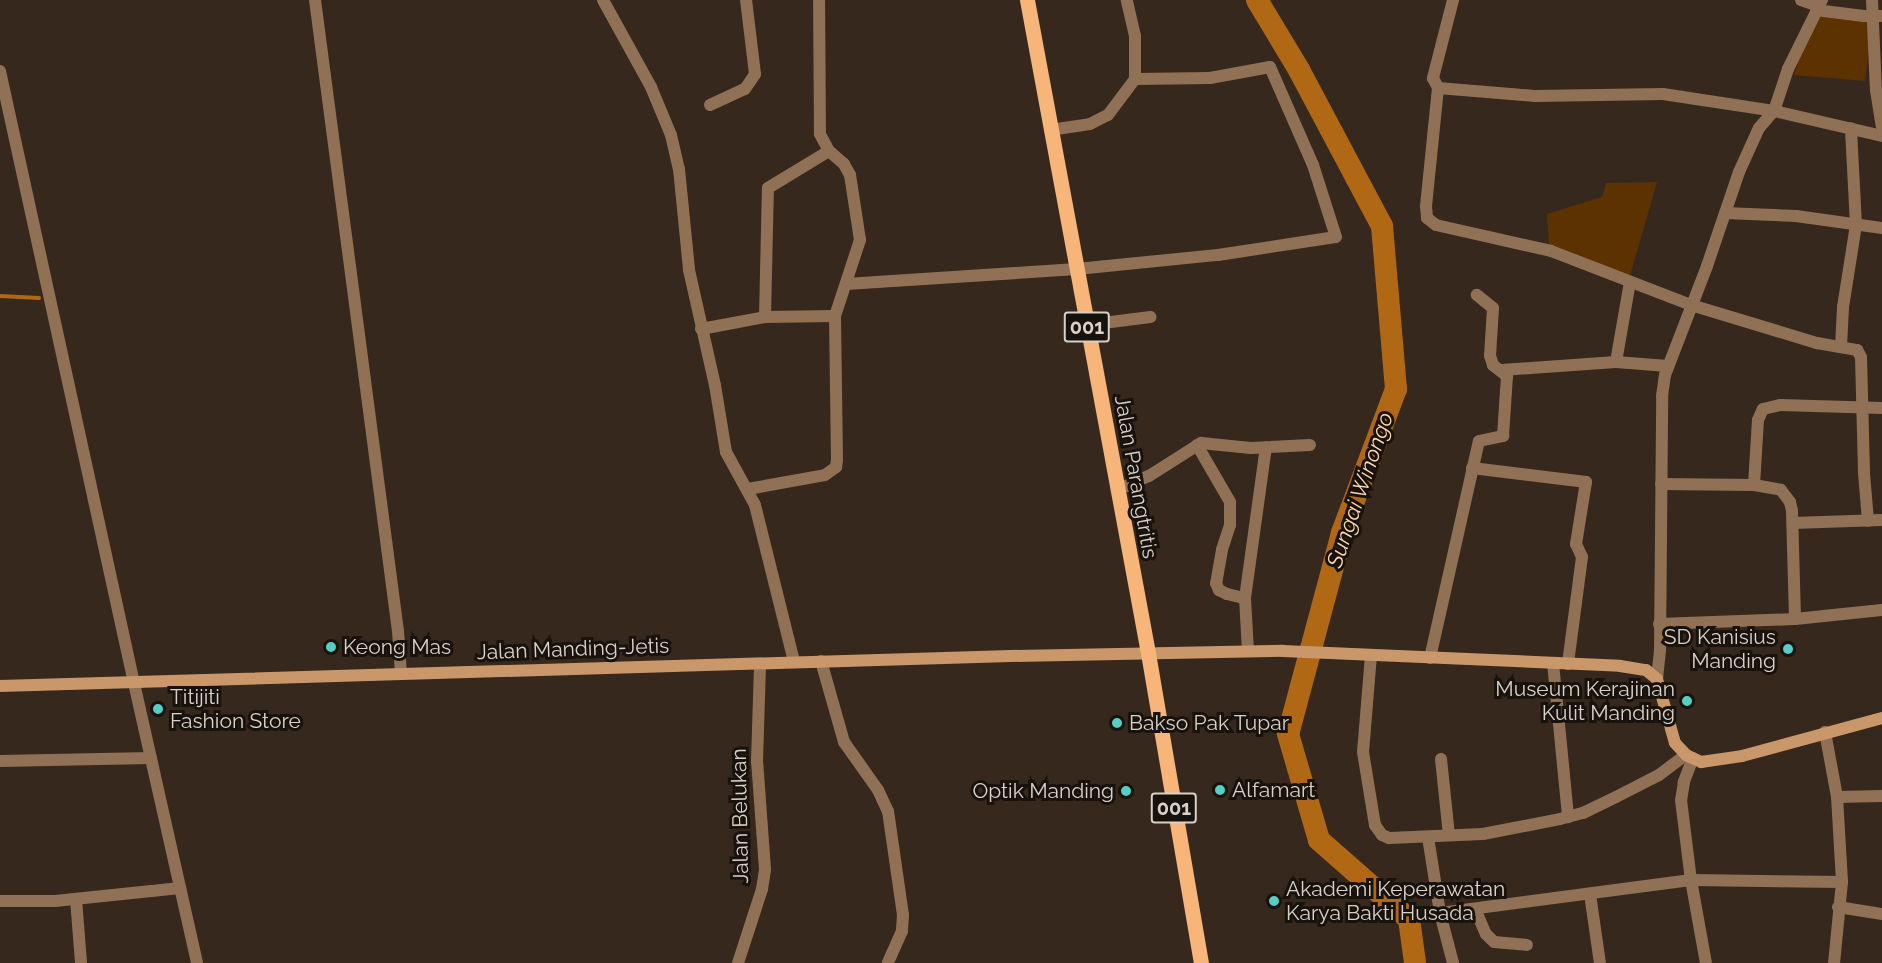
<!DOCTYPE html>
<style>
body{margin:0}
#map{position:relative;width:1882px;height:963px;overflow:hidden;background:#36281c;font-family:Raleway,sans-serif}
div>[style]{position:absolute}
.green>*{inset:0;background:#5c3200}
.stream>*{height:4px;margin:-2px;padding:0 2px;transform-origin:2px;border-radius:2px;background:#b06815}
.river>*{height:22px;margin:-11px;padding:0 11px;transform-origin:11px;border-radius:11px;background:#b06815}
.minor>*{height:12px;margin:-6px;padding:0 6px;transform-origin:6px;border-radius:6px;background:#907155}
.tertiary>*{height:12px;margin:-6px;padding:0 6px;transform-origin:6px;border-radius:6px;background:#907155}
.secondary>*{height:12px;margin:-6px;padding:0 6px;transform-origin:6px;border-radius:6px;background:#ca976a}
.primary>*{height:15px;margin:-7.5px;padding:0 7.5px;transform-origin:7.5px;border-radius:7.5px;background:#f7b57a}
.dots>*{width:16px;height:16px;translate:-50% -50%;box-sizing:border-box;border:3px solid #18120d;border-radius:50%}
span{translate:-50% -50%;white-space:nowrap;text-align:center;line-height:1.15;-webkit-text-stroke:6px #18120d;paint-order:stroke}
.shield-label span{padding:2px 4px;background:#18120d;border:2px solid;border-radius:4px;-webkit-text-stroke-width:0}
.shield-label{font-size:20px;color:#d9d0c8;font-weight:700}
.street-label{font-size:21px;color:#d9d0c8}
.poi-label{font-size:21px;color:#d9d0c8}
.right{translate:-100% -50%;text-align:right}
.left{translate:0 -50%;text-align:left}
.water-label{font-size:22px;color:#fed7b5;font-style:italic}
</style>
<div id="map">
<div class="green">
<div style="clip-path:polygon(1815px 13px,1872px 21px,1865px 81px,1794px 75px)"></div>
<div style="clip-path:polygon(1657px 182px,1630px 276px,1549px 246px,1547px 214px,1602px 197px,1606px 183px)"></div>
</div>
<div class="stream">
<div style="left:0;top:296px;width:39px;rotate:3deg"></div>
</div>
<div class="river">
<div style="left:1257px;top:0;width:82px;rotate:59deg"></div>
<div style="left:1299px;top:70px;width:177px;rotate:62deg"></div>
<div style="left:1382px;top:226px;width:164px;rotate:85.1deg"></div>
<div style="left:1396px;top:389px;width:154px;rotate:110.6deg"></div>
<div style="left:1342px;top:533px;width:208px;rotate:105deg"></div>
<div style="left:1288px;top:734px;width:110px;rotate:73.7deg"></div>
<div style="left:1319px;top:840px;width:120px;rotate:41.3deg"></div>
<div style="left:1409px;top:919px;width:44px;rotate:82.2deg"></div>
</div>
<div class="minor">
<div style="left:315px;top:0;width:636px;rotate:82.51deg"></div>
<div style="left:398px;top:631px;width:43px;rotate:86deg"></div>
<div style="left:603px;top:0;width:99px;rotate:61.1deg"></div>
<div style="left:651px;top:87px;width:52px;rotate:67.4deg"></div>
<div style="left:671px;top:135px;width:35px;rotate:77deg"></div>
<div style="left:679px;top:169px;width:101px;rotate:84.3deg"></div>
<div style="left:689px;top:270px;width:118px;rotate:77.3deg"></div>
<div style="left:715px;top:385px;width:68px;rotate:80.7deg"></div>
<div style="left:726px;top:452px;width:60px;rotate:61.3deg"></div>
<div style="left:755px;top:505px;width:162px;rotate:76deg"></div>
<div style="left:1453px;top:0;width:81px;rotate:104.4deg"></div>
<div style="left:1433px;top:78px;width:11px;rotate:63deg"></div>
<div style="left:1438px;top:88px;width:119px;rotate:95.8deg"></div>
<div style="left:1426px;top:206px;width:12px;rotate:85deg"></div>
<div style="left:1427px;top:218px;width:11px;rotate:38deg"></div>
<div style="left:1436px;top:225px;width:118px;rotate:12.7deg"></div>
<div style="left:1551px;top:251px;width:150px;rotate:21.1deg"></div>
<div style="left:1691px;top:305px;width:132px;rotate:16.8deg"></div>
<div style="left:1817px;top:343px;width:41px;rotate:9.9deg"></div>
<div style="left:1857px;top:350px;width:8px;rotate:60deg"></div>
<div style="left:1861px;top:357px;width:116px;rotate:88.5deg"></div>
<div style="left:1864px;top:473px;width:48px;rotate:85.2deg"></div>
<div style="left:1801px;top:0;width:18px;rotate:19deg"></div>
<div style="left:1872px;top:0;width:90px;rotate:87.5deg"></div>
<div style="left:1876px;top:90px;width:36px;rotate:81deg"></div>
<div style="left:1816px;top:10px;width:48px;rotate:7.1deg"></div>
<div style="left:1864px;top:16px;width:18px"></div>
<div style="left:0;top:71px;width:626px;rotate:77.65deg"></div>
<div style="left:1438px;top:88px;width:97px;rotate:4.7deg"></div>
<div style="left:1535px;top:96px;width:128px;rotate:-0.9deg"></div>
<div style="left:1663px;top:94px;width:112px;rotate:8.7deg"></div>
<div style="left:1774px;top:111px;width:111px;rotate:13deg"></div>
<div style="left:710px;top:105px;width:38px;rotate:-25deg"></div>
<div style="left:745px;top:89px;width:18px;rotate:-56deg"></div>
<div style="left:755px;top:74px;width:75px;rotate:-96.9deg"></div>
<div style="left:1050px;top:130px;width:40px;rotate:-8.5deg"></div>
<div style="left:1090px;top:124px;width:20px;rotate:-27deg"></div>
<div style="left:1108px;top:115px;width:45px;rotate:-53.1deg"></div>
<div style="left:1135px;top:79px;width:43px;rotate:-90deg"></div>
<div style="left:1135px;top:36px;width:37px;rotate:-103deg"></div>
<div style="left:1725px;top:213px;width:71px;rotate:2.4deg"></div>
<div style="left:1796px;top:216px;width:87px;rotate:7.9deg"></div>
<div style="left:846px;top:284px;width:231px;rotate:-3.7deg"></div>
<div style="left:1077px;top:269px;width:142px;rotate:-5.7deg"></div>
<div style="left:1218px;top:255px;width:119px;rotate:-8.7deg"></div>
<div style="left:1336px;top:237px;width:76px;rotate:-107.7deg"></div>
<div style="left:1313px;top:165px;width:107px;rotate:-113.7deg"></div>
<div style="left:1270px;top:67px;width:61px;rotate:169.6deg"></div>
<div style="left:1210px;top:78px;width:75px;rotate:179.2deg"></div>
<div style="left:765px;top:317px;width:129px;rotate:-88.7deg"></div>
<div style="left:768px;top:188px;width:71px;rotate:-31.2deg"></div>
<div style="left:1087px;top:325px;width:64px;rotate:-7.2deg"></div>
<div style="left:701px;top:329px;width:65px;rotate:-10.6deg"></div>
<div style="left:765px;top:317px;width:70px;rotate:-0.8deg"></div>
<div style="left:1841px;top:347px;width:40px;rotate:-87.1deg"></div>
<div style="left:1843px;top:307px;width:83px;rotate:-81deg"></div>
<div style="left:1856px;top:225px;width:97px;rotate:-93deg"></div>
<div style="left:1616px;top:362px;width:81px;rotate:-80.1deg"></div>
<div style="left:1502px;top:370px;width:114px;rotate:-4deg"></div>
<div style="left:1616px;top:362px;width:52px;rotate:4.4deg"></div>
<div style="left:1197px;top:445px;width:66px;rotate:59.9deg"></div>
<div style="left:1230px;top:502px;width:23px;rotate:90deg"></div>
<div style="left:1230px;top:525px;width:26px;rotate:108deg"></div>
<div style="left:1222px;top:550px;width:34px;rotate:100deg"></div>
<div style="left:1216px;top:583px;width:8px;rotate:67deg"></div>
<div style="left:1219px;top:590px;width:9px;rotate:27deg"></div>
<div style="left:1227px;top:594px;width:18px;rotate:13deg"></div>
<div style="left:1245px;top:598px;width:53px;rotate:86.8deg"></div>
<div style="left:1472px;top:468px;width:115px;rotate:7deg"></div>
<div style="left:1586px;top:482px;width:63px;rotate:99.2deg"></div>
<div style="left:1576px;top:544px;width:14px;rotate:65deg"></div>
<div style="left:1582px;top:557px;width:108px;rotate:97.5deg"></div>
<div style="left:1661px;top:484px;width:93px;rotate:0.6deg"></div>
<div style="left:1754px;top:485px;width:27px;rotate:10deg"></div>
<div style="left:1781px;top:490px;width:15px;rotate:53deg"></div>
<div style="left:1790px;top:502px;width:9px;rotate:77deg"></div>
<div style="left:1792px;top:511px;width:108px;rotate:88.4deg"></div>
<div style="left:1795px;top:619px;width:87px;rotate:-5.9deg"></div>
<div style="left:1754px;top:485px;width:65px;rotate:-86.5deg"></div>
<div style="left:1758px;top:420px;width:12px;rotate:-66deg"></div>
<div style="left:1763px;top:409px;width:17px;rotate:-13deg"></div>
<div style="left:1780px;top:405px;width:102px;rotate:1.7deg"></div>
<div style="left:748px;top:489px;width:78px;rotate:-10.3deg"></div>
<div style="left:825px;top:475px;width:14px;rotate:-36deg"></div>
<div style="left:836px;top:467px;width:7px;rotate:-82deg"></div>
<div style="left:837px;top:460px;width:144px;rotate:-90.8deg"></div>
<div style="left:835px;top:316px;width:80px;rotate:-71.8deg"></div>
<div style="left:860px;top:240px;width:66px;rotate:-98.7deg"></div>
<div style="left:850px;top:175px;width:13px;rotate:-119deg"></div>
<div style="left:844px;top:164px;width:20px;rotate:-139deg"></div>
<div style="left:829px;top:151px;width:19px;rotate:-118deg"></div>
<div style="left:820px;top:134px;width:134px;rotate:-90.4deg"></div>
<div style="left:1117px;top:490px;width:35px;rotate:-24deg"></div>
<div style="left:1149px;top:476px;width:62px;rotate:-32.4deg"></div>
<div style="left:1201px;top:443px;width:50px;rotate:5.7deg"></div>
<div style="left:1251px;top:448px;width:59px;rotate:-2.9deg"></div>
<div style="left:1793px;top:523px;width:89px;rotate:-1.9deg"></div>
<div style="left:1245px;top:598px;width:152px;rotate:-82.1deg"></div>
<div style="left:1659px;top:624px;width:136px;rotate:-2.1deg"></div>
<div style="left:1371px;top:655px;width:97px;rotate:94.7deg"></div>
<div style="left:1363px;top:752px;width:74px;rotate:80.7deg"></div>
<div style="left:1375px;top:825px;width:12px;rotate:55deg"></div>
<div style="left:1382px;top:835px;width:8px;rotate:23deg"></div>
<div style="left:1389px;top:838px;width:94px;rotate:-2.4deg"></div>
<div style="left:1483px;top:834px;width:78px;rotate:-11deg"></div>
<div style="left:1560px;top:819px;width:24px;rotate:-15deg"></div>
<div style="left:1583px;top:813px;width:37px;rotate:-26deg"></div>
<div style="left:1616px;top:797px;width:48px;rotate:-27.1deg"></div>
<div style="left:1659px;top:775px;width:34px;rotate:-37deg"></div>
<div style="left:1430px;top:658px;width:222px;rotate:-77.3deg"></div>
<div style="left:1479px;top:441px;width:25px;rotate:-12deg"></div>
<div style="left:1503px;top:436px;width:60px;rotate:-86.2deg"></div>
<div style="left:1507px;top:376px;width:18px;rotate:-142deg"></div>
<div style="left:1493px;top:365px;width:9px;rotate:-108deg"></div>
<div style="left:1490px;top:356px;width:48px;rotate:-86.4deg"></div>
<div style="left:1493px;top:308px;width:21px;rotate:-141deg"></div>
<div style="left:821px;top:661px;width:84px;rotate:74.1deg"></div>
<div style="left:844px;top:742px;width:59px;rotate:54.7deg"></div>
<div style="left:878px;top:790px;width:23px;rotate:65deg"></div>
<div style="left:888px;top:811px;width:105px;rotate:81.8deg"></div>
<div style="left:903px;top:915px;width:16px;rotate:94deg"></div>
<div style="left:902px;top:931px;width:35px;rotate:114deg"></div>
<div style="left:1553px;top:663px;width:155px;rotate:84.4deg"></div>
<div style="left:1657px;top:679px;width:29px;rotate:-84deg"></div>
<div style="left:1660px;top:650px;width:254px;rotate:-89.5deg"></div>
<div style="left:1662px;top:396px;width:21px;rotate:-82deg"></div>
<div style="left:1665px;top:375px;width:117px;rotate:-68.9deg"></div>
<div style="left:1707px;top:266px;width:99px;rotate:-71.2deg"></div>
<div style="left:1739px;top:172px;width:48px;rotate:-65.6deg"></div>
<div style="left:1759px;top:128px;width:23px;rotate:-49deg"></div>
<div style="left:1774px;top:111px;width:44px;rotate:-71.6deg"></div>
<div style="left:1788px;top:69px;width:77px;rotate:-63.8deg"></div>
<div style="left:1825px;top:732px;width:66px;rotate:79.5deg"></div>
<div style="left:1837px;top:797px;width:85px;rotate:86.6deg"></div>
<div style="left:1842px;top:882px;width:81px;rotate:95.6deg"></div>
<div style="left:1693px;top:758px;width:26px;rotate:111deg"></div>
<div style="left:1684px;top:782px;width:18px;rotate:99deg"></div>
<div style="left:1681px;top:800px;width:81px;rotate:82.9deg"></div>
<div style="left:1691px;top:880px;width:84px;rotate:79.8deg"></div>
<div style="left:1441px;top:759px;width:76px;rotate:84deg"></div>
<div style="left:0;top:761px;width:151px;rotate:-1.1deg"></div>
<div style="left:1837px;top:797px;width:45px;rotate:-1.3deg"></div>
<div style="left:1428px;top:837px;width:77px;rotate:81deg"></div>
<div style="left:1440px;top:913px;width:52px;rotate:75.4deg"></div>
<div style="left:1590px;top:894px;width:70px;rotate:81.8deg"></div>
<div style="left:76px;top:899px;width:64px;rotate:85.5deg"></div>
<div style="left:0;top:901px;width:55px"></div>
<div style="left:55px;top:901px;width:126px;rotate:-5.9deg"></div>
<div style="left:1838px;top:907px;width:45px;rotate:9deg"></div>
<div style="left:1476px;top:911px;width:25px;rotate:67deg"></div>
<div style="left:1486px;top:934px;width:11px;rotate:45deg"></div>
<div style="left:1494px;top:942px;width:33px;rotate:5deg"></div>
<div style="left:1440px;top:913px;width:253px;rotate:-7.5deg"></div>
<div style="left:1691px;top:880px;width:151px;rotate:0.8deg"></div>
<div style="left:738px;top:963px;width:78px;rotate:-72deg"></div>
<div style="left:762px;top:889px;width:20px;rotate:-81deg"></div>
<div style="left:765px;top:869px;width:108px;rotate:-94.2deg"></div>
<div style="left:757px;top:761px;width:97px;rotate:-88.2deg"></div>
</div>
<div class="tertiary">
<div style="left:134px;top:683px;width:287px;rotate:77.3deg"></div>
</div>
<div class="secondary">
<div style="left:0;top:686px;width:1011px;rotate:-1.7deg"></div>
<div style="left:1011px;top:656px;width:272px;rotate:-1.1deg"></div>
<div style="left:1283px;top:651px;width:337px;rotate:2.5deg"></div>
<div style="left:1620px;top:666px;width:26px;rotate:9deg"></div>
<div style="left:1646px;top:670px;width:14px;rotate:39deg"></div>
<div style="left:1657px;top:679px;width:66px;rotate:74.3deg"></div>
<div style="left:1675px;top:743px;width:16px;rotate:47deg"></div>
<div style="left:1686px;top:755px;width:17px;rotate:25deg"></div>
<div style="left:1701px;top:762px;width:41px;rotate:-8.3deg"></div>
<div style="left:1742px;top:756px;width:145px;rotate:-15.2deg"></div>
</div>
<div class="primary">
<div style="left:1027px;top:0;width:664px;rotate:79.5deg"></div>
<div style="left:1148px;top:653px;width:314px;rotate:80.3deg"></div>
</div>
<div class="dots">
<div style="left:331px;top:647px;background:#55cec5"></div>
<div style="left:1788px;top:649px;background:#55cec5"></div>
<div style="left:1687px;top:701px;background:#55cec5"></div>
<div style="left:158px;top:709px;background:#55cec5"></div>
<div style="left:1117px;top:723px;background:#55cec5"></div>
<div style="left:1220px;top:790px;background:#55cec5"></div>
<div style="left:1126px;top:791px;background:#55cec5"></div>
<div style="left:1274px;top:901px;background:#55cec5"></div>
</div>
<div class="shield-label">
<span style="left:1087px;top:327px">001</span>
<span style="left:1174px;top:808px">001</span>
</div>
<div class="street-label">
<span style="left:1136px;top:477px;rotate:80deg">Jalan Parangtritis</span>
<span style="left:573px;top:649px;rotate:-2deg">Jalan Manding-Jetis</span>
<span style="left:740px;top:816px;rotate:-91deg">Jalan Belukan</span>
</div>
<div class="poi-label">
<span class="right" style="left:1776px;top:649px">SD Kanisius<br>Manding</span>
<span class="left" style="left:343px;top:647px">Keong Mas</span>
<span class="right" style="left:1675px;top:701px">Museum Kerajinan<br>Kulit Manding</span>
<span class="left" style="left:170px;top:709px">Titijiti<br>Fashion Store</span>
<span class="left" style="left:1129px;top:723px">Bakso Pak Tupar</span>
<span class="left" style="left:1232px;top:790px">Alfamart</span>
<span class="right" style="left:1114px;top:791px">Optik Manding</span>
<span class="left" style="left:1286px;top:901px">Akademi Keperawatan<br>Karya Bakti Husada</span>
</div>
<div class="water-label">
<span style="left:1360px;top:490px;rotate:-71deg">Sungai Winongo</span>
</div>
</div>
